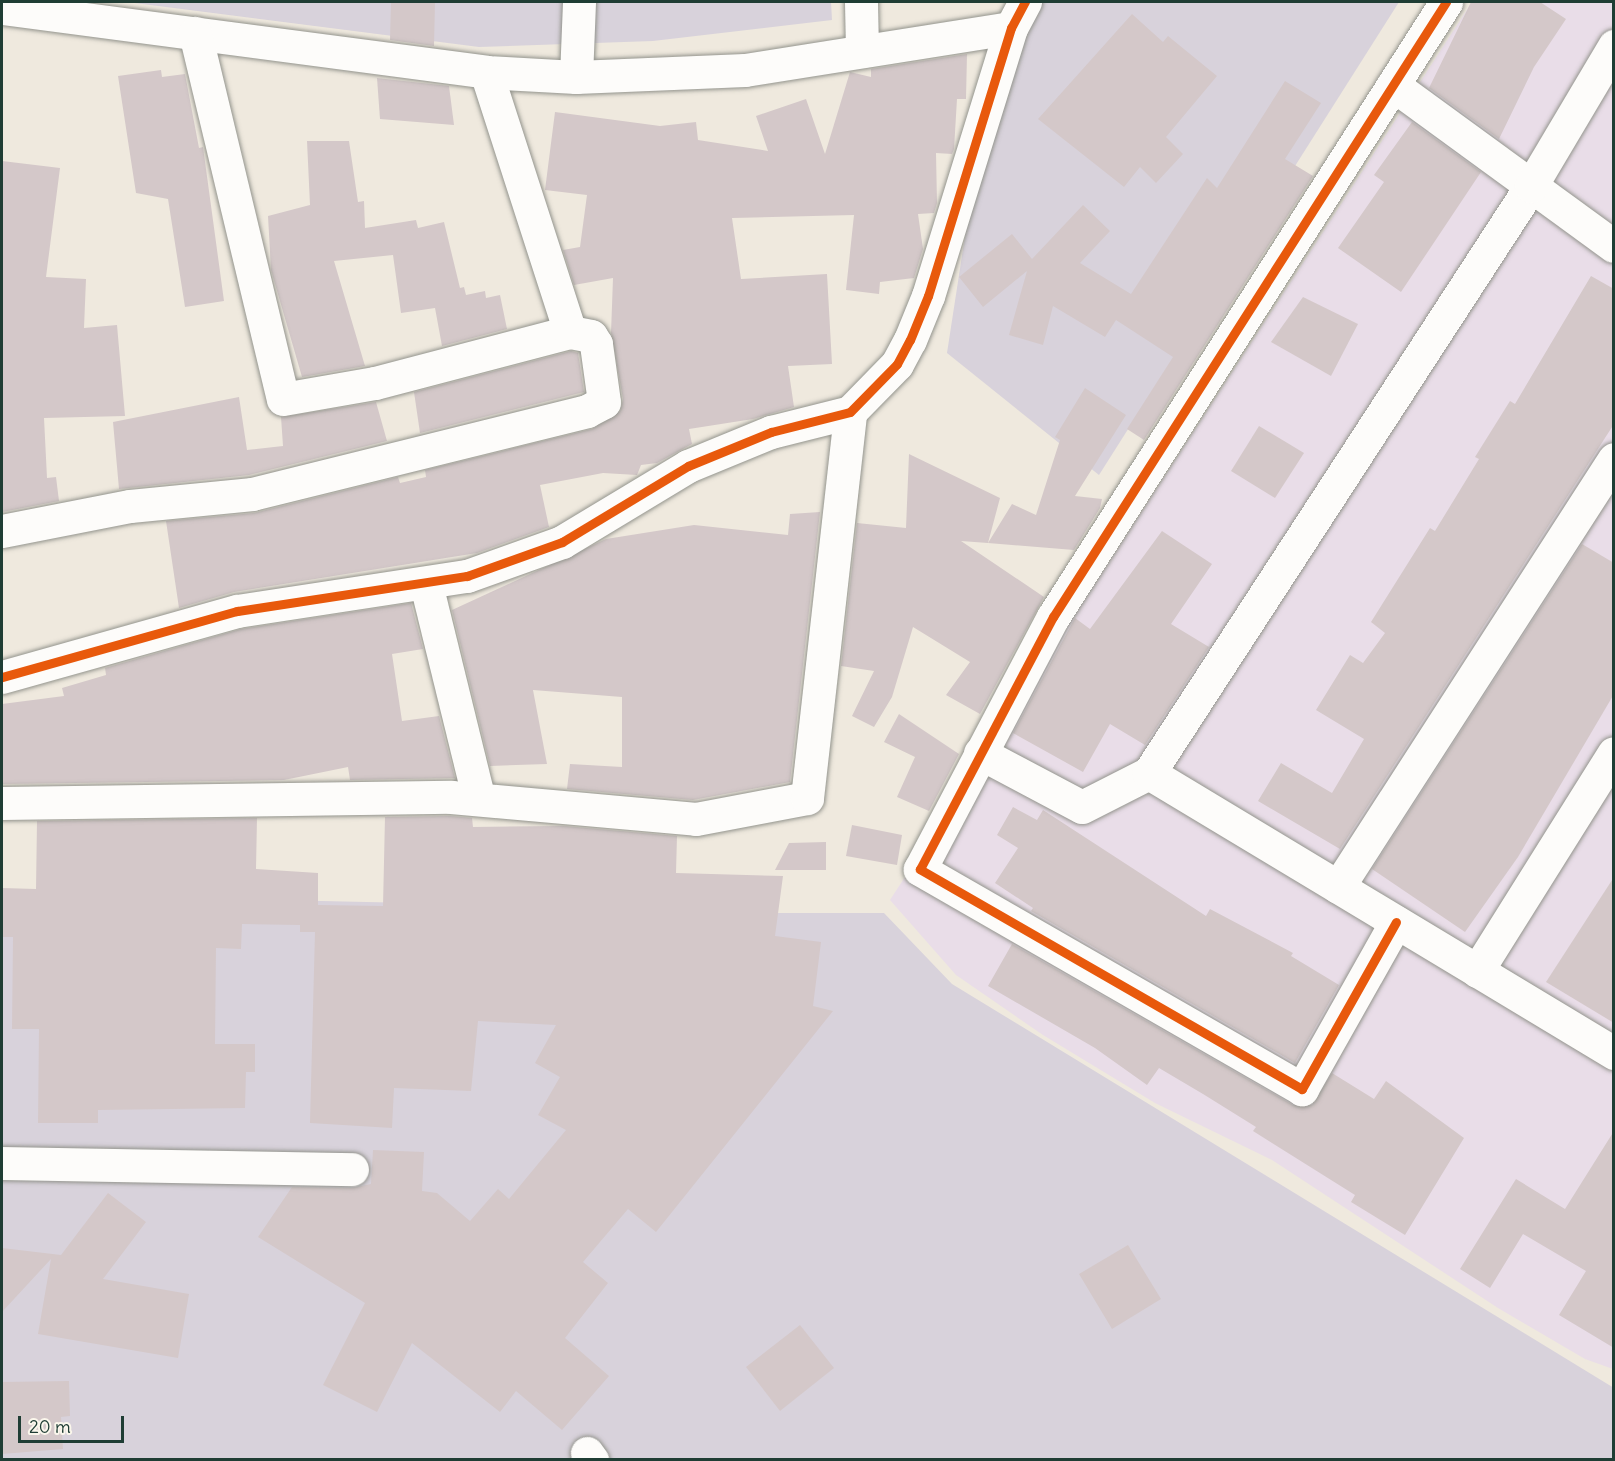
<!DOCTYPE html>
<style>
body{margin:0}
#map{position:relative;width:1615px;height:1461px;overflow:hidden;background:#efe9de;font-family:Delius,sans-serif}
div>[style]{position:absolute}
.built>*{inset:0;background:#e9dde8}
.industrial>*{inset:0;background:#d8d2db}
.building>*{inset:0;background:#d4c8c9}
.roads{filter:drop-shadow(0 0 2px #93948d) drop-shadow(0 0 2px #93948d)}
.street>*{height:33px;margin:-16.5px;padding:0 16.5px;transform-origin:16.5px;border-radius:16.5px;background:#fdfcfa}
.cycleway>*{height:9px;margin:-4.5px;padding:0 4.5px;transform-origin:4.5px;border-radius:4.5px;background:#e8590c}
span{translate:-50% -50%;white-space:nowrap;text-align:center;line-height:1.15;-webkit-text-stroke:6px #fbf7ec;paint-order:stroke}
.frame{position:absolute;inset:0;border:3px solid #1f3d34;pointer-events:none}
.scale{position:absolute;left:18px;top:1416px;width:106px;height:27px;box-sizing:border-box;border:3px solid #1f3d34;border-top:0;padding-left:8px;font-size:18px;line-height:21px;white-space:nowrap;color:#1f3d34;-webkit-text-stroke:4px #fbf7ec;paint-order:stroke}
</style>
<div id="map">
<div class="built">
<div style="clip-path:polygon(1472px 2px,1613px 2px,1613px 1369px,1585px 1359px,1498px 1308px,1272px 1160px,1155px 1103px,1043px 1035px,956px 975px,890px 900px)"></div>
</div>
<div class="industrial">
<div style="clip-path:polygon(127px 2px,831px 2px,832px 20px,653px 41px,479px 47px)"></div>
<div style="clip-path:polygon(1024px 2px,1399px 2px,1099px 475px,947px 353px,993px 54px)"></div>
<div style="clip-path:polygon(2px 894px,457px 904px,673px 913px,884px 913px,952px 984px,1614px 1388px,1613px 1460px,2px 1460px)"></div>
</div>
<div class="building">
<div style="clip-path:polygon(391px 2px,435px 2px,434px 46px,390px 40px)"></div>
<div style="clip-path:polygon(1471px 2px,1540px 2px,1566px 19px,1534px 67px,1499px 139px,1429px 88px)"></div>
<div style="clip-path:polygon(1132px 14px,1163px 42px,1168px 36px,1217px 76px,1166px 137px,1183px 154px,1156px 183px,1140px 167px,1124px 187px,1038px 119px)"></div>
<div style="clip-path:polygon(967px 54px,966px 99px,957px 99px,954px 149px,952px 154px,936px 153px,937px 203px,934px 213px,918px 214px,923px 249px,914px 278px,880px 282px,879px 294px,846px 290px,854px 215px,732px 218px,741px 279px,827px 274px,832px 364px,788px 366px,794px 407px,753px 419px,689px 429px,692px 444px,657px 463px,641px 465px,637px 475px,603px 473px,540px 485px,549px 527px,477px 553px,234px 592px,179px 608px,166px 521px,254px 513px,398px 477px,400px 483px,426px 477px,425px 470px,592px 429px,620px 411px,623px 399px,611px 333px,613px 278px,574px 285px,563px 250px,580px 247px,587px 195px,545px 190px,555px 112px,660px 126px,696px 122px,698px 140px,768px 151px,756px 116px,806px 99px,825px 154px,850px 72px,871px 77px,871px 69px)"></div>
<div style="clip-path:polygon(161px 70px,162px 77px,185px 74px,199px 148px,203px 147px,224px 301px,185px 307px,168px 199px,136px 193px,118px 76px)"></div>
<div style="clip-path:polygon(377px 78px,449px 86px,454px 125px,380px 119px)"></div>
<div style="clip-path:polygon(1285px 81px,1321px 103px,1285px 159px,1313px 176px,1144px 440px,1127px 429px,1173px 357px,1116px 320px,1105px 337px,1053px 306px,1043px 345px,1009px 335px,1027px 271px,983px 307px,959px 277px,1012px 234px,1032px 259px,1083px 205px,1110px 231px,1080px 263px,1131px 294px,1207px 178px,1217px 188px)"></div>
<div style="clip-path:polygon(1412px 122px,1481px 172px,1401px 292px,1338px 248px,1384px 182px,1374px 175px)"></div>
<div style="clip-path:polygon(307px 141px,349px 141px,358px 202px,364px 201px,365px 228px,416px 220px,418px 228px,444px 222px,460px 288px,464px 287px,466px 295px,485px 291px,486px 298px,500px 295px,507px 329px,442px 346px,435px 308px,401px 313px,393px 255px,334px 261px,365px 366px,302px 377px,271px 270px,268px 216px,310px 205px)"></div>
<div style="clip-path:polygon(2px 161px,60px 168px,46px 277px,86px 279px,84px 328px,117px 325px,125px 416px,44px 418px,47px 478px,56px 477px,59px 501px,2px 512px)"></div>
<div style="clip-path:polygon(1591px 276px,1614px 289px,1614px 424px,1340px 849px,1258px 801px,1281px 763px,1332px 793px,1364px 739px,1316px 710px,1350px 655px,1363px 663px,1385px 633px,1371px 622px,1430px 528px,1435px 531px,1479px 459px,1475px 457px,1510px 401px,1515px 404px)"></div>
<div style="clip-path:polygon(1303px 297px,1358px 324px,1331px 376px,1271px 342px)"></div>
<div style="clip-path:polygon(571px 351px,578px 353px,584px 392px,420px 433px,414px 392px)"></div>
<div style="clip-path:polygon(1085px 388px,1126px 415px,1075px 496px,1102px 499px,1100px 508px,1074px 550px,988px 543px,1012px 504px,1036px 515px,1060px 440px,1055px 437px)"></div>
<div style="clip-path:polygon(239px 397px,247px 450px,283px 446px,281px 417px,376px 402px,387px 441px,249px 475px,119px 489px,113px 422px)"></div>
<div style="clip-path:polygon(1259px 426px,1304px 453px,1275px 498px,1231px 471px)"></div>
<div style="clip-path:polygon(909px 454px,1000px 498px,988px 543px,961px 541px,1044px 597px,980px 714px,946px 695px,970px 662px,913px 627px,892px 697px,874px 727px,852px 716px,874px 671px,841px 666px,857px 523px,906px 528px)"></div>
<div style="clip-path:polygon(820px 512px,790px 782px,693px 800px,567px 789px,570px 764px,622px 767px,622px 697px,533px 690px,547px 764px,490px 766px,452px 610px,606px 539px,694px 525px,788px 535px,790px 514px)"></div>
<div style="clip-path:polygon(1162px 531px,1212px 564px,1171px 624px,1209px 647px,1145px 745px,1110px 724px,1083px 772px,1013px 733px,1075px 618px,1090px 629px)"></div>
<div style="clip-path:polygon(1582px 544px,1614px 563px,1614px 694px,1518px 857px,1465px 932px,1372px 869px)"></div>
<div style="clip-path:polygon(411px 603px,423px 649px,392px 654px,402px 721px,439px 716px,455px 778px,350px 780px,348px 767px,284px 780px,2px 784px,2px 704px,64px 696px,62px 688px,106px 675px,105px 668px,241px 629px)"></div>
<div style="clip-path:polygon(899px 714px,959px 754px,929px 811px,897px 797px,915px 757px,884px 742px)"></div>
<div style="clip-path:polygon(1013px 807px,1037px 820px,1043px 810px,1206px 916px,1210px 909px,1293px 953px,1291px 956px,1339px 985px,1295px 1063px,1031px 911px,1033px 908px,995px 883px,1018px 848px,997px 835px)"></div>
<div style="clip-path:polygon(450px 816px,472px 818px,473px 827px,564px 826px,677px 836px,676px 873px,783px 876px,775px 936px,821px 942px,813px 1006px,833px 1011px,656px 1232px,628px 1209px,583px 1262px,608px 1283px,565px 1338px,609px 1376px,562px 1430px,516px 1391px,500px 1412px,412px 1343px,377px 1412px,323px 1385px,365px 1303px,258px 1237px,292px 1187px,352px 1188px,371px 1184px,373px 1150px,424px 1152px,422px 1191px,437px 1193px,470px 1221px,498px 1189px,509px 1199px,566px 1130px,538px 1115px,560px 1077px,535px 1063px,556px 1025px,478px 1021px,471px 1091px,394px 1088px,392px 1128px,310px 1123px,315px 932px,300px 932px,300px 925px,242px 924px,241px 949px,216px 948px,215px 1044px,255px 1044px,255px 1072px,246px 1072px,245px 1108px,98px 1110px,98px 1123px,38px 1123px,39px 1029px,12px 1029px,13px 937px,2px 937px,2px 888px,36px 889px,37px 821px,257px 818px,256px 869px,318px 873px,318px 905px,383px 906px,385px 817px)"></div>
<div style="clip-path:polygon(852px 825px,902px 835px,897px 865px,846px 856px)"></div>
<div style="clip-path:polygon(826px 842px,826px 870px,775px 870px,789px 843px)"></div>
<div style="clip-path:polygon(1614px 877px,1614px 1023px,1546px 982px)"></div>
<div style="clip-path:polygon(1012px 944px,1293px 1105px,1312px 1105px,1332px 1073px,1374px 1099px,1386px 1081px,1464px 1138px,1405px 1235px,1351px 1202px,1355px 1195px,1253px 1131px,1256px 1127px,1203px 1094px,1159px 1068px,1147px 1085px,1095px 1048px,988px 986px)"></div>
<div style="clip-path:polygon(1614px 1131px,1614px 1348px,1559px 1315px,1586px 1271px,1523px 1234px,1490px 1288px,1460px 1269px,1516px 1179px,1565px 1209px)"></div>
<div style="clip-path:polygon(108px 1193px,146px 1222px,103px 1279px,189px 1294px,178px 1358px,38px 1334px,51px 1259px,2px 1312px,2px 1248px,61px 1255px)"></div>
<div style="clip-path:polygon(1128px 1245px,1161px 1299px,1112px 1329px,1079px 1274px)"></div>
<div style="clip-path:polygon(800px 1325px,834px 1368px,780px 1411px,746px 1367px)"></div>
<div style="clip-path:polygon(69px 1381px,70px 1416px,61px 1417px,63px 1449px,2px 1454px,2px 1382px)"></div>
</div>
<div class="roads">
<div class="street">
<div style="left:861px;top:2px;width:49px;rotate:88.8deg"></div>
<div style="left:2px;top:8px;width:488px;rotate:7.5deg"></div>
<div style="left:486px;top:72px;width:90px;rotate:3.2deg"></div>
<div style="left:576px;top:77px;width:169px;rotate:-2.4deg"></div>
<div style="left:745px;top:70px;width:269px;rotate:-9deg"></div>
<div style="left:195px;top:33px;width:376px;rotate:76.5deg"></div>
<div style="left:283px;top:399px;width:93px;rotate:-9.9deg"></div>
<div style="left:375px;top:383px;width:202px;rotate:-14.7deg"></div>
<div style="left:570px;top:332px;width:273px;rotate:-107.9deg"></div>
<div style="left:576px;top:77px;width:75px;rotate:-87.7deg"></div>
<div style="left:1393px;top:85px;width:273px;rotate:36.1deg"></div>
<div style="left:2px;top:531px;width:130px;rotate:-11.1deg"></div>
<div style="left:130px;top:506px;width:123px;rotate:-5.6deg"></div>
<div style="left:252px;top:494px;width:345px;rotate:-13.9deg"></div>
<div style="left:587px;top:411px;width:19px;rotate:-28deg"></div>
<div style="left:604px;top:402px;width:59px;rotate:-97.9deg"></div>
<div style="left:596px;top:344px;width:9px;rotate:-122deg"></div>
<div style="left:591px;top:336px;width:21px;rotate:-169deg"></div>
<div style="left:426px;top:584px;width:221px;rotate:76.2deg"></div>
<div style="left:2px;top:677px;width:244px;rotate:-15.7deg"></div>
<div style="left:237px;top:611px;width:233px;rotate:-8.7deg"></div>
<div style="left:467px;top:576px;width:101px;rotate:-19.7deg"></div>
<div style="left:562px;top:542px;width:147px;rotate:-31.1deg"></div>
<div style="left:688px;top:466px;width:90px;rotate:-22.3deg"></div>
<div style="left:771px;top:432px;width:81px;rotate:-14.2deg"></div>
<div style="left:850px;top:412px;width:67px;rotate:-45.6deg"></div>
<div style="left:897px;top:364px;width:27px;rotate:-62deg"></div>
<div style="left:910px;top:340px;width:48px;rotate:-67.8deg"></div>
<div style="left:928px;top:296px;width:281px;rotate:-72.8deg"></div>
<div style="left:1011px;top:28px;width:30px;rotate:-62deg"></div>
<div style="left:980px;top:753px;width:115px;rotate:27.9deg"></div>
<div style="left:1082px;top:807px;width:75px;rotate:-26.9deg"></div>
<div style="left:1149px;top:773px;width:700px;rotate:-56.95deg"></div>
<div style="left:1531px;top:186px;width:163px;rotate:-59.3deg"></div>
<div style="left:1149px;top:773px;width:543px;rotate:31.05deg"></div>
<div style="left:2px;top:803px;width:449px;rotate:-0.8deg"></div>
<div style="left:451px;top:797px;width:246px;rotate:5.1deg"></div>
<div style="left:696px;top:819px;width:113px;rotate:-10.7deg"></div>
<div style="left:807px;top:798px;width:388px;rotate:-83.6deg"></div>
<div style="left:1338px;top:887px;width:509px;rotate:-57.18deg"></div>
<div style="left:1396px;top:922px;width:192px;rotate:119.4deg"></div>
<div style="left:1302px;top:1089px;width:441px;rotate:-150.1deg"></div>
<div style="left:920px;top:869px;width:285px;rotate:-62.2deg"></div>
<div style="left:1053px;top:617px;width:730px;rotate:-57.42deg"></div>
<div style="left:1477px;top:971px;width:257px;rotate:-57.9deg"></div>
<div style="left:2px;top:1163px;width:350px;rotate:1deg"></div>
<div style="left:587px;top:1453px;width:9px;rotate:54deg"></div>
</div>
</div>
<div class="cycleway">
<div style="left:2px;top:677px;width:244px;rotate:-15.7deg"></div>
<div style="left:237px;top:611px;width:233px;rotate:-8.7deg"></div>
<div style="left:467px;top:576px;width:101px;rotate:-19.7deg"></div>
<div style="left:562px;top:542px;width:147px;rotate:-31.1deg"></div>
<div style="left:688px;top:466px;width:90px;rotate:-22.3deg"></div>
<div style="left:771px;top:432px;width:81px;rotate:-14.2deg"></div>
<div style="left:850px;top:412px;width:67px;rotate:-45.6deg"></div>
<div style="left:897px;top:364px;width:27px;rotate:-62deg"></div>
<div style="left:910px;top:340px;width:48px;rotate:-67.8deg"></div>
<div style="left:928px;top:296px;width:281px;rotate:-72.8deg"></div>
<div style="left:1011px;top:28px;width:30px;rotate:-62deg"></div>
<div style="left:1396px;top:922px;width:192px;rotate:119.4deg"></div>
<div style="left:1302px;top:1089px;width:441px;rotate:-150.1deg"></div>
<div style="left:920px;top:869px;width:285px;rotate:-62.2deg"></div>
<div style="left:1053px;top:617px;width:730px;rotate:-57.42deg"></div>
</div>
<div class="frame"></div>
<div class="scale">20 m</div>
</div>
